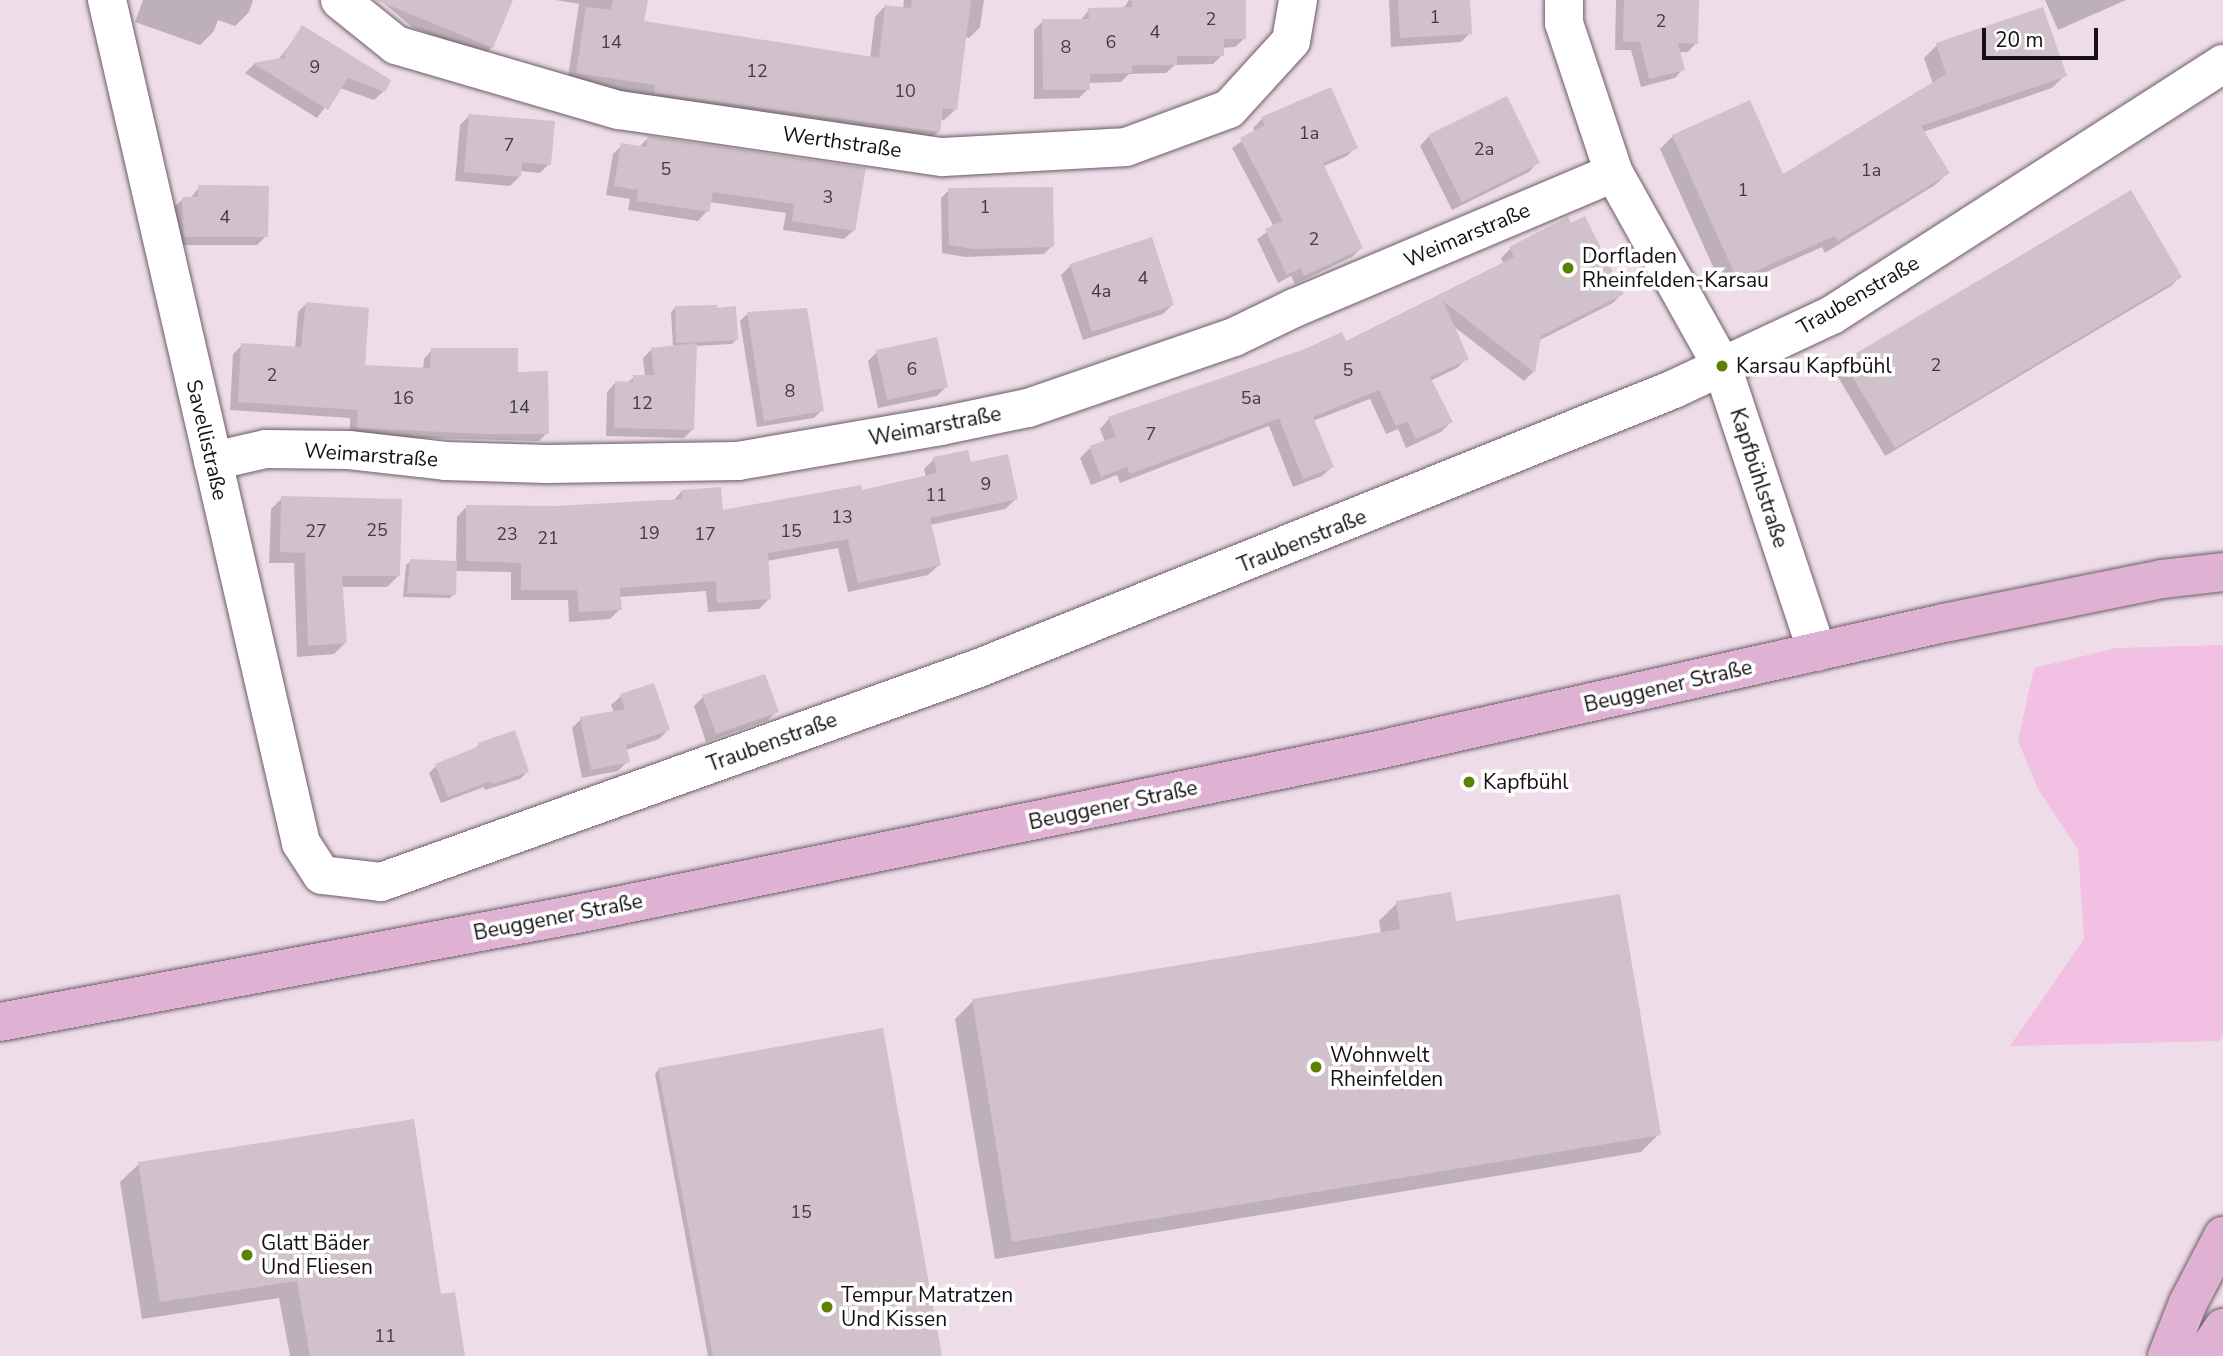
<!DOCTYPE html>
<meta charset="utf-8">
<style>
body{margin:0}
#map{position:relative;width:2223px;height:1356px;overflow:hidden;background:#eedde8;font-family:"Nunito Sans",sans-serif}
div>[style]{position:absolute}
.green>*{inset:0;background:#f1c0e2}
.shadow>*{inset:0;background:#0003}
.building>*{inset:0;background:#d1c1cb}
.roads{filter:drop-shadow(0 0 2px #6b5d67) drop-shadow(0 0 2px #6b5d67)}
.minor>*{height:38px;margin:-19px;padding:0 19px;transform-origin:19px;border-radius:19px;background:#fff}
.major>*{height:38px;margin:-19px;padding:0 19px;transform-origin:19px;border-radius:19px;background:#dfb2d3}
.dots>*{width:19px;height:19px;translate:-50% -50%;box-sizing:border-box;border:4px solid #fff;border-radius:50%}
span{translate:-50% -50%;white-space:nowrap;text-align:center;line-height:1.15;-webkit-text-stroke:7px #fff;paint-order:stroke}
.number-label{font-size:18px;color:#443c41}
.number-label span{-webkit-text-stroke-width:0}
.street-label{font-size:21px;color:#151013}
.poi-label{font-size:21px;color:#151013}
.left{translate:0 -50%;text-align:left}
.scale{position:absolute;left:1982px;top:28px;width:116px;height:32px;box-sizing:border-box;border:4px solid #151013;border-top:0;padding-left:9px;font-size:21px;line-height:24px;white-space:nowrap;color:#151013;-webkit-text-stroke:5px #fff;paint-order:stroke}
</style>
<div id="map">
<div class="green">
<div style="clip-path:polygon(2223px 645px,2223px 1036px,2219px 1041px,2010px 1046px,2084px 939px,2078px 850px,2038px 789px,2018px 741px,2034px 668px,2116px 648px)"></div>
</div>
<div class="shadow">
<div style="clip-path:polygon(143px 0,253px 0,249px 12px,235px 26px,218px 20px,214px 31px,200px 45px,135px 22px)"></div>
<div style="clip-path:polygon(380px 0,511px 0,492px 47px,483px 56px,412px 27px)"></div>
<div style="clip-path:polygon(556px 0,646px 0,642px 22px,870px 59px,875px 17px,885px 6px,903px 9px,904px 0,984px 0,980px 27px,969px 38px,964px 37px,955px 110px,944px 120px,940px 120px,939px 131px,928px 141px,567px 83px,579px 4px)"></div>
<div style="clip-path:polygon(1129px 0,1222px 0,1245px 38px,1235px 47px,1222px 48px,1222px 55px,1213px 64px,1175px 65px,1166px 73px,1129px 74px,1121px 82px,1088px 83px,1088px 89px,1079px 98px,1034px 99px,1034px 30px,1043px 21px,1080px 21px,1089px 10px,1123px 9px)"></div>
<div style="clip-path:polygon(1389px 0,1468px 0,1470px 33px,1461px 42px,1391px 47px)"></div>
<div style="clip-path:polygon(1616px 0,1697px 0,1696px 43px,1688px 52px,1678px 52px,1683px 69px,1675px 78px,1641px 87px,1631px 50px,1615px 50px)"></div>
<div style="clip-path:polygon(2045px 0,2126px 0,2058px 30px)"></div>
<div style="clip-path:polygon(2042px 9px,2065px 75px,2052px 88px,1923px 132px,1948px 173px,1935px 185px,1825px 253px,1822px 247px,1724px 291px,1660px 149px,1673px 136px,1749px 102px,1782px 176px,1933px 84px,1924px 58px,1937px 45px)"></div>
<div style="clip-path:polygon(303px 27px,384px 91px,374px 100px,340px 88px,317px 118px,245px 73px,254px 64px,278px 60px)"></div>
<div style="clip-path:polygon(469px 116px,549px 164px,540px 173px,520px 171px,519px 177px,510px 186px,455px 181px,460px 125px)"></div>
<div style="clip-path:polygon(1262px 119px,1356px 147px,1347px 156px,1322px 167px,1361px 248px,1352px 257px,1295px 284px,1291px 276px,1278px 283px,1257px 239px,1274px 227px,1232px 148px,1255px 132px,1253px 128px)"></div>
<div style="clip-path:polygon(1429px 136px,1538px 162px,1529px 172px,1452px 210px,1420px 146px)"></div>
<div style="clip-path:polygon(648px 138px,854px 230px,844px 239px,783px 230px,786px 213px,709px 202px,707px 211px,698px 221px,628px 210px,630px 199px,606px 195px,613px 154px,622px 145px,639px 147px)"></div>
<div style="clip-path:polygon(199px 187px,266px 236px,257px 245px,175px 245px,173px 208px,183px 199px,190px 199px)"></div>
<div style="clip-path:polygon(949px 190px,1052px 246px,1044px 254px,965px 257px,942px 253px,941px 198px)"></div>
<div style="clip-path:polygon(1510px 249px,1622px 293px,1613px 303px,1538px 341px,1533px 372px,1524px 381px,1452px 325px,1467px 358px,1457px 368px,1430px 381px,1451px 422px,1441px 432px,1406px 448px,1398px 429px,1386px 434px,1370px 399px,1313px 421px,1332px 467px,1322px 476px,1293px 487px,1269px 426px,1120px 483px,1117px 475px,1091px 485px,1080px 458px,1090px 448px,1105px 442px,1100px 429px,1109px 419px,1345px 344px,1504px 265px,1501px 258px)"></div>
<div style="clip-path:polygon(1071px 265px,1172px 305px,1163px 314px,1083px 340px,1061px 275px)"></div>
<div style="clip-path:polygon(2180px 277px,2171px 286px,1885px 456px,1835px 372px,1844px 363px)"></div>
<div style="clip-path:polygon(306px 304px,363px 366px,423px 369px,424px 359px,432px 350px,517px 373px,547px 433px,539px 441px,350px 436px,350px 418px,230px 410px,233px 354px,242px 345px,295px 349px,298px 312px)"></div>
<div style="clip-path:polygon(675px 308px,736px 340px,732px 344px,695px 346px,693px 429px,684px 438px,606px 436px,607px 392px,615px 383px,627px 383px,634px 377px,645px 377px,643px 358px,652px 349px,673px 347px,671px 312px)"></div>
<div style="clip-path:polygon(747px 314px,822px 410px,814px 418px,757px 427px,740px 321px)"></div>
<div style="clip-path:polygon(877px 352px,946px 387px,937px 396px,878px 408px,868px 361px)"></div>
<div style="clip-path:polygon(934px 459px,969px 464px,1016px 499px,1005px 509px,930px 525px,939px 565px,928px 575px,848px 592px,838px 548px,767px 561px,769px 599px,759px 609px,708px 612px,706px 591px,619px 597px,620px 609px,610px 619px,569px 622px,568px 600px,511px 600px,511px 572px,455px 571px,454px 594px,450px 598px,403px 597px,406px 565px,411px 561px,456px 562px,457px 517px,467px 506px,556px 508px,673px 501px,682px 491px,721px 512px,860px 492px,926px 477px,924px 469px)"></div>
<div style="clip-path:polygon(282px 498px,399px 575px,387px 587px,341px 587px,345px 643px,334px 654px,297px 657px,294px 563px,269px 563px,271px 509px)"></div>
<div style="clip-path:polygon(653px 685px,668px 730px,659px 739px,626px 750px,628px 761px,618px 771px,582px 778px,572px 728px,581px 719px,614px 712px,611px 705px,621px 696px)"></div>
<div style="clip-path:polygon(703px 697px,777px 711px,768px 720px,706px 742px,694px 706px)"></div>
<div style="clip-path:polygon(479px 744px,527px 772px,520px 779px,485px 790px,484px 787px,441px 803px,429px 773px,436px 766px,472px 752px)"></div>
<div style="clip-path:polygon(1397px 903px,1454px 923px,1659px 1134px,1641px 1152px,995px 1259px,955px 1019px,973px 1001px,1381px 934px,1379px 921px)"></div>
<div style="clip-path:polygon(659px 1069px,940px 1356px,708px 1356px,655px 1074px)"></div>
<div style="clip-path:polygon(139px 1164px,440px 1296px,464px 1356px,290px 1356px,279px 1298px,142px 1319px,120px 1182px)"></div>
</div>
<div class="building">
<div style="clip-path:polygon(376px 0,513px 0,493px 48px)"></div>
<div style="clip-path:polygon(613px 0,648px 0,644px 21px,879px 58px,885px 5px,911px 8px,912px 0,971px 0,957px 110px,943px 108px,940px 132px,654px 93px,655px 85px,576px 73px,586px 7px,611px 10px)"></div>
<div style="clip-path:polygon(1131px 0,1246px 0,1246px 39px,1224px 39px,1224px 56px,1177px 56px,1177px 65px,1132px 65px,1132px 73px,1090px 74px,1090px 90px,1043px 90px,1042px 19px,1089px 19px,1088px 8px,1132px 7px)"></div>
<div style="clip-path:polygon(1398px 0,1470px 0,1472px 34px,1400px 38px)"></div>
<div style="clip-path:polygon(1624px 0,1699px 0,1698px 44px,1678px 43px,1685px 70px,1649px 79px,1640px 42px,1623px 42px)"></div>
<div style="clip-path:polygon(2043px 7px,2067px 76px,1921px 126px,1950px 173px,1838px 241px,1835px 236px,1737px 279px,1672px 135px,1750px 100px,1783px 174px,1946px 74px,1936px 43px)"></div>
<div style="clip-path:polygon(302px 25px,391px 80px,385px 92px,348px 78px,328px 110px,253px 63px,287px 57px,283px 56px)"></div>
<div style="clip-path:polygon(1331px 87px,1358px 148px,1323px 163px,1363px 248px,1304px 276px,1301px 268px,1287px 275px,1265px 229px,1283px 221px,1240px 138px,1265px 125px,1261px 117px)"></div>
<div style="clip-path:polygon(1507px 96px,1540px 163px,1462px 202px,1428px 135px)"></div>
<div style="clip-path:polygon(469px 114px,555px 121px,551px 165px,522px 162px,521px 177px,464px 172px)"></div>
<div style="clip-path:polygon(648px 136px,866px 168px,855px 231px,792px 221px,794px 204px,713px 192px,709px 212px,637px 201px,638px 190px,614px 186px,621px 143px,646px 147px)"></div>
<div style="clip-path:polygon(198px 185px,269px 186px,268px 237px,184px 237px,182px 197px,198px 197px)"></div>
<div style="clip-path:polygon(1053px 187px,1054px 247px,974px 249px,949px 245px,948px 188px)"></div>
<div style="clip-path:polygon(2131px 190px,2182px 277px,1895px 448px,1843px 361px)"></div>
<div style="clip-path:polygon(1585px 216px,1624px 294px,1541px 336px,1535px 373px,1443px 301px,1469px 359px,1430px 377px,1453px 422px,1416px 439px,1407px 421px,1396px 426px,1379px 390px,1313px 417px,1334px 467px,1303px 479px,1279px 418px,1130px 474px,1127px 467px,1101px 477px,1089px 446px,1116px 437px,1108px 417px,1305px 349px,1342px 332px,1346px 341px,1514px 257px,1509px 247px,1568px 217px,1571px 223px)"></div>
<div style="clip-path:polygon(1152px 237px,1174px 305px,1092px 332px,1070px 264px)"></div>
<div style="clip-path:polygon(306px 302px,369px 308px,365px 365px,430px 368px,431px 348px,518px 348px,518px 372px,548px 371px,549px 434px,489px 434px,357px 428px,358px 410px,238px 402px,241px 343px,301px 347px)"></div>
<div style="clip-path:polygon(717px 305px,717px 308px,736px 306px,738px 340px,676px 343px,675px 306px)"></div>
<div style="clip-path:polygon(807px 308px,824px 411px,764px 421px,747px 312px)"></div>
<div style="clip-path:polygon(937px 337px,948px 387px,887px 400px,876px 350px)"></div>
<div style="clip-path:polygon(697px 343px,694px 430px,614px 428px,615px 381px,633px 382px,633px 375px,654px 375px,651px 348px)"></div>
<div style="clip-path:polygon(968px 450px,971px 462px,1008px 454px,1018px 499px,930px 518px,941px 565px,858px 583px,848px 539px,768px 553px,771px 599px,717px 603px,716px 581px,620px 588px,622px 610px,579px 612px,577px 590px,521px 590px,521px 563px,466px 561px,466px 505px,556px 506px,682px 499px,682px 490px,721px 487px,723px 510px,861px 485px,862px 490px,937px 473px,933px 457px)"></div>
<div style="clip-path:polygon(281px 496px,402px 499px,400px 576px,342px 576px,347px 643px,308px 646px,305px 553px,280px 552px)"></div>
<div style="clip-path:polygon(410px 559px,457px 561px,456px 595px,407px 593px)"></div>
<div style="clip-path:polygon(765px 674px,779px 712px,716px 734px,702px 695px)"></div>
<div style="clip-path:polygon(654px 683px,670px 730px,626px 745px,630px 762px,591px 770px,580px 717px,625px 709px,620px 694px)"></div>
<div style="clip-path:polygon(515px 730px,529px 772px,492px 784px,491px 781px,448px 797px,435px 764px,479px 746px,478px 743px)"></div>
<div style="clip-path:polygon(1451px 892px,1456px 921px,1620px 894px,1661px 1135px,1012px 1242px,972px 999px,1400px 929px,1396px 901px)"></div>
<div style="clip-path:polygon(883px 1028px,942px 1356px,713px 1356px,658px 1068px)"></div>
<div style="clip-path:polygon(414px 1119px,441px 1294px,455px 1292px,465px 1356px,310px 1356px,297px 1281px,160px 1302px,138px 1162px)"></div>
</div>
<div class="roads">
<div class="minor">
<div style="left:107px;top:0;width:865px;rotate:77.04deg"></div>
<div style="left:301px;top:843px;width:38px;rotate:57deg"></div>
<div style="left:322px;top:875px;width:59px;rotate:6.8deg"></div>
<div style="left:381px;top:882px;width:635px;rotate:-19.69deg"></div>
<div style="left:979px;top:668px;width:749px;rotate:-21.87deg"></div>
<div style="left:1674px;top:389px;width:174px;rotate:-25.1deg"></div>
<div style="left:1832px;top:315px;width:465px;rotate:-32.7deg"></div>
<div style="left:340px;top:0;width:72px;rotate:38.8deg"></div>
<div style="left:396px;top:45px;width:232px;rotate:16.3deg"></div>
<div style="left:619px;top:110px;width:327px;rotate:8.3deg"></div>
<div style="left:943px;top:157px;width:183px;rotate:-3.1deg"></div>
<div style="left:1126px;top:147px;width:110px;rotate:-20.3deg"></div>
<div style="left:1229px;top:109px;width:92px;rotate:-47.6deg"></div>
<div style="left:1291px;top:41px;width:42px;rotate:-80.3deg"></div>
<div style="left:1564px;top:0;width:23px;rotate:90deg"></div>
<div style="left:1564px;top:23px;width:158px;rotate:71.6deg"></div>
<div style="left:1614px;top:173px;width:221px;rotate:60.8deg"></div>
<div style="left:1722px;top:366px;width:301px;rotate:71.6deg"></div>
<div style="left:213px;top:461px;width:54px;rotate:-12.8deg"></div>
<div style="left:266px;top:449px;width:83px;rotate:0.7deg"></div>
<div style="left:349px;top:450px;width:97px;rotate:6.5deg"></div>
<div style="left:445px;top:461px;width:102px;rotate:1.7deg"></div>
<div style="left:547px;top:464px;width:191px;rotate:-0.9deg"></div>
<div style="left:738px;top:461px;width:206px;rotate:-9.8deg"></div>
<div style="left:941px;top:426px;width:89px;rotate:-11.7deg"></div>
<div style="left:1028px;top:408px;width:218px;rotate:-19deg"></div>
<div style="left:1234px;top:337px;width:67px;rotate:-25.8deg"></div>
<div style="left:1294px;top:308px;width:347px;rotate:-22.9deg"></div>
</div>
<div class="major">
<div style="left:0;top:1022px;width:592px;rotate:-10.61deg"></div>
<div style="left:582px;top:913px;width:813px;rotate:-11.57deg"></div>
<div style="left:1378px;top:750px;width:580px;rotate:-12.65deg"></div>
<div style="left:1944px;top:623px;width:222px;rotate:-11.4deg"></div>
<div style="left:2162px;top:579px;width:61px;rotate:-6.5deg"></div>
<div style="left:2167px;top:1356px;width:57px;rotate:-68.4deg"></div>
<div style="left:2188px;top:1303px;width:76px;rotate:-62.4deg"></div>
<div style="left:2204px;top:1356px;width:34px;rotate:-56deg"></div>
</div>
</div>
<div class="dots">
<div style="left:1568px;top:268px;background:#5b8100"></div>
<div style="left:1722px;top:366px;background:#5b8100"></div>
<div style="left:1469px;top:782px;background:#5b8100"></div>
<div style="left:1316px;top:1067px;background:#5b8100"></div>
<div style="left:247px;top:1255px;background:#5b8100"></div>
<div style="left:827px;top:1307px;background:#5b8100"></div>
</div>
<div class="number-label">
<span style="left:1435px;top:17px">1</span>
<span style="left:1211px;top:19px">2</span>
<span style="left:1661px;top:21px">2</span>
<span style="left:1155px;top:32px">4</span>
<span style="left:611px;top:42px">14</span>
<span style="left:1111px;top:42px">6</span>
<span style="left:1066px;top:47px">8</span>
<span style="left:315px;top:67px">9</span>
<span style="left:757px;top:71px">12</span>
<span style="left:905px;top:91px">10</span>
<span style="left:1309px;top:133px">1a</span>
<span style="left:509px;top:145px">7</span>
<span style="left:1484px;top:149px">2a</span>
<span style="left:666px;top:169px">5</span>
<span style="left:1871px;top:170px">1a</span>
<span style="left:1743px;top:190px">1</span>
<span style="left:828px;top:197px">3</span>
<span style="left:985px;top:207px">1</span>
<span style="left:225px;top:217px">4</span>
<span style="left:1314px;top:239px">2</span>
<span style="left:1143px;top:278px">4</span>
<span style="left:1101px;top:291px">4a</span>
<span style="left:1936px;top:365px">2</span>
<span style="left:912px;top:369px">6</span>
<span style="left:1348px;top:370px">5</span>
<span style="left:272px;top:375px">2</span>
<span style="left:790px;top:391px">8</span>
<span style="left:403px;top:398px">16</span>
<span style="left:1251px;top:398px">5a</span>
<span style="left:642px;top:403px">12</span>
<span style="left:519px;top:407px">14</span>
<span style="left:1151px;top:434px">7</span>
<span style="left:986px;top:484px">9</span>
<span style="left:936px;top:495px">11</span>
<span style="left:842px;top:517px">13</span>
<span style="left:377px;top:530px">25</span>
<span style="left:316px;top:531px">27</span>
<span style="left:791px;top:531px">15</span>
<span style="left:649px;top:533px">19</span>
<span style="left:507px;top:534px">23</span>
<span style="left:705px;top:534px">17</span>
<span style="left:548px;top:538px">21</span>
<span style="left:801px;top:1212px">15</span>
<span style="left:385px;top:1336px">11</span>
</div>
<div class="street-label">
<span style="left:842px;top:142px;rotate:8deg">Werthstraße</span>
<span style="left:1467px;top:235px;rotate:-23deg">Weimarstraße</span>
<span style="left:1858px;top:295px;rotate:-30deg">Traubenstraße</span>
<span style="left:935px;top:426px;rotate:-11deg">Weimarstraße</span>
<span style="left:207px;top:440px;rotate:77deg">Savellistraße</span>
<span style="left:371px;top:455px;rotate:4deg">Weimarstraße</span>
<span style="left:1759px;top:478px;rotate:72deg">Kapfbühlstraße</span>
<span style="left:1302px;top:541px;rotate:-22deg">Traubenstraße</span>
<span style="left:1668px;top:686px;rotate:-13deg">Beuggener Straße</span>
<span style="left:772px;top:742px;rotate:-20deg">Traubenstraße</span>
<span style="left:1113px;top:805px;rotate:-12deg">Beuggener Straße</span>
<span style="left:558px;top:917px;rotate:-11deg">Beuggener Straße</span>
</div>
<div class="poi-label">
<span class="left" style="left:1582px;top:268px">Dorfladen<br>Rheinfelden-Karsau</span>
<span class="left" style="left:1736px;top:366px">Karsau Kapfbühl</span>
<span class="left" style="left:1483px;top:782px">Kapfbühl</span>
<span class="left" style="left:1330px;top:1067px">Wohnwelt<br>Rheinfelden</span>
<span class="left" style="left:261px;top:1255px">Glatt Bäder<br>Und Fliesen</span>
<span class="left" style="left:841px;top:1307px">Tempur Matratzen<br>Und Kissen</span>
</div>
<div class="scale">20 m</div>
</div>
